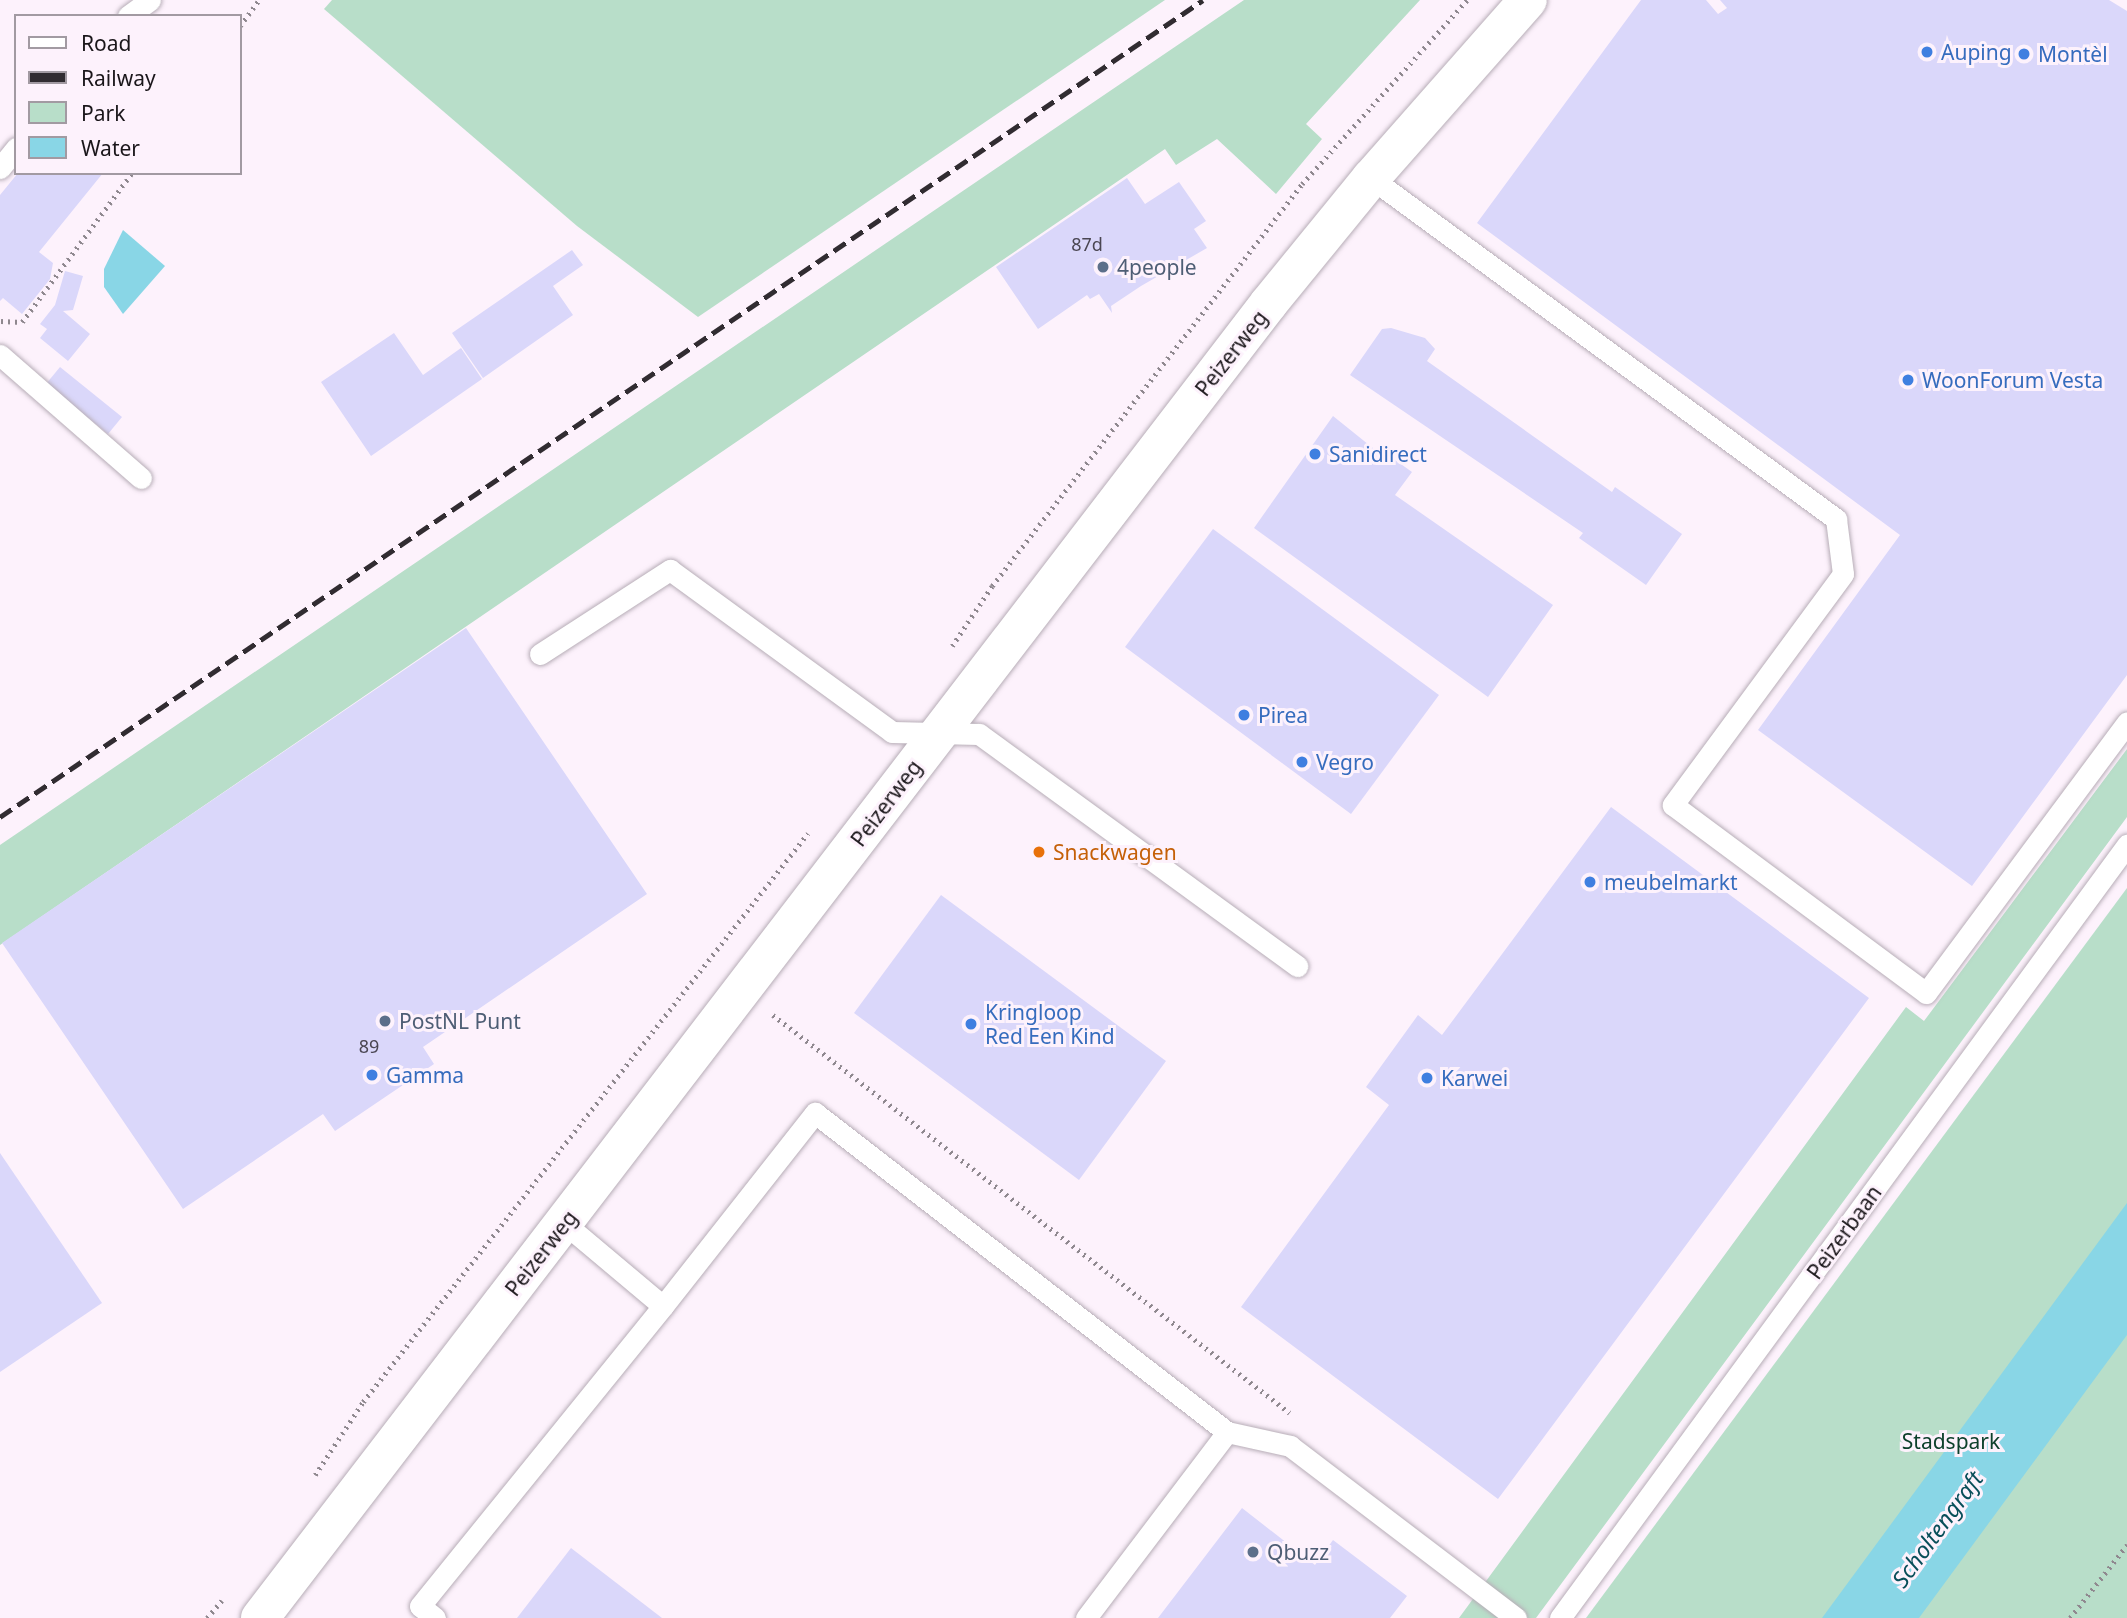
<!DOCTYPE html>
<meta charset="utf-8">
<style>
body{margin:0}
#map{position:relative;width:2127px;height:1618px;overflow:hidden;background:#fdf2fc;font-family:"Noto Sans",sans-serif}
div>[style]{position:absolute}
.green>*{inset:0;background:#b8dec9}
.water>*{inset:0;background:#89d6e6}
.building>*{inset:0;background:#dad7fa}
.path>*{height:4.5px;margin-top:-2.25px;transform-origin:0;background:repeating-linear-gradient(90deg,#8f888f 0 2px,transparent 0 7px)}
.roads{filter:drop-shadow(0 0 2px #b7adb7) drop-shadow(0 0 2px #b7adb7)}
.lane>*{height:21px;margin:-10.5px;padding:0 10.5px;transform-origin:10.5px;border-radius:10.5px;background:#fff}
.secondary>*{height:38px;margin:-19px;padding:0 19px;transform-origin:19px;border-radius:19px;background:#fff}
.rail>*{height:5px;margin-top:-2.5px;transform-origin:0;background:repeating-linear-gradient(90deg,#312c31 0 14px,transparent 0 21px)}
.dots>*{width:19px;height:19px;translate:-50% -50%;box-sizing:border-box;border:4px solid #fdf2fc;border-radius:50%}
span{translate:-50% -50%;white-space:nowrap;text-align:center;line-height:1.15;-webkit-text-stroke:6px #fdf2fc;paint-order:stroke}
.number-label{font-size:18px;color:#4a4652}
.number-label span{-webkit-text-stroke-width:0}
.shop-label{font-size:21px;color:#366cbe}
.left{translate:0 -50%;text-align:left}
.service-label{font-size:21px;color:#4e5e75}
.street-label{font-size:21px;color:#1a161a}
.food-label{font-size:21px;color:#c56008}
.park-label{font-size:21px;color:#0d402b}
.water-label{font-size:23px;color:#094f5a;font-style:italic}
.legend{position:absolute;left:14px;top:14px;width:228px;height:161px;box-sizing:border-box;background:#fdf2fc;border:2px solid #a29aa2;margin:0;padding:9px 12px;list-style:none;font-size:21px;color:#1a161a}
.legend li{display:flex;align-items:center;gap:14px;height:35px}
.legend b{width:35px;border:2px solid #a29aa2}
</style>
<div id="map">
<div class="green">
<div style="clip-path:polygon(332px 0,1165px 0,698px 317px,577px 226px,324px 9px)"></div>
<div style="clip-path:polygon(1244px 0,1420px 0,1306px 124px,1322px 139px,1276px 194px,1217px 139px,1176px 165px,1165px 149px,0 945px,0 845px)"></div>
<div style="clip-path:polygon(2127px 749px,2127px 817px,1536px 1618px,1459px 1618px,1906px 1007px,1924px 1021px)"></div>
<div style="clip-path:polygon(2127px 888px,2127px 1618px,1586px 1618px)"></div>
</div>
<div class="water">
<div style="clip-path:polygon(123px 230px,165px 266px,123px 314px,104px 287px,104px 269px)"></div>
<div style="clip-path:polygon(2127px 1203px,2127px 1335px,1919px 1618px,1822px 1618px)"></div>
</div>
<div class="building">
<div style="clip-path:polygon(1641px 0,1706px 0,1718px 14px,1727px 8px,1720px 0,2109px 0,2127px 11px,2127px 675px,1972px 886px,1758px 730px,1900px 535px,1477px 223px)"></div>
<div style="clip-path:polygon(18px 173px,103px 173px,39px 252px,53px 263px,50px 279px,22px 314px,3px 298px,0 301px,0 195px)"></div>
<div style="clip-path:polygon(1127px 178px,1145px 204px,1179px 182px,1206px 221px,1194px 229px,1207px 248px,1141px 286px,1111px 306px,1112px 313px,1099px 294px,1090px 299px,1087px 295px,1038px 329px,996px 267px)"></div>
<div style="clip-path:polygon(572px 250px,583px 265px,553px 286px,573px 315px,483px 378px,452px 333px)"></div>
<div style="clip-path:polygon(65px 271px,83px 276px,73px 310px,63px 311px,90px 334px,68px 361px,40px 338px,47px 329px,40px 324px,55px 305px)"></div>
<div style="clip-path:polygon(1391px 328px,1425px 338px,1435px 349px,1427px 361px,1612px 492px,1615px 487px,1682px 534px,1646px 585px,1579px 538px,1583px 533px,1350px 375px,1382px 329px)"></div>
<div style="clip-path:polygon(394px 333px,423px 375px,461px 348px,482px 379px,371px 456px,321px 382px)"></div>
<div style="clip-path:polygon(60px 367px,122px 417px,108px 434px,46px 384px)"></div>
<div style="clip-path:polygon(1333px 416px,1389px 461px,1391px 457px,1412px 472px,1395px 495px,1553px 605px,1488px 697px,1254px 528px)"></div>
<div style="clip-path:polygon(1213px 529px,1439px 695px,1351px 814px,1125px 647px)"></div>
<div style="clip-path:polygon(466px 628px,647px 894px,423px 1047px,434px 1064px,335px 1131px,323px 1114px,183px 1209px,2px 943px)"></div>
<div style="clip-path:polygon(1611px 807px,1869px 998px,1498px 1499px,1241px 1307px,1389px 1105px,1366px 1087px,1418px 1015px,1442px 1035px)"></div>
<div style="clip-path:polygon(941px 895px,1166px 1061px,1079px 1180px,854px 1013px)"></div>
<div style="clip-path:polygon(0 1153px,102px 1303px,0 1372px)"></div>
<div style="clip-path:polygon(1242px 1508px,1315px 1565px,1333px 1540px,1407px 1596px,1390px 1618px,1158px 1618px)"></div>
<div style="clip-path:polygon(571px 1548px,662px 1618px,517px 1618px)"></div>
</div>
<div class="path">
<div style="left:240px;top:26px;width:32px;rotate:-54deg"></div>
<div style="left:1px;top:321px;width:21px;rotate:3deg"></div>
<div style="left:22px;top:322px;width:185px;rotate:-53.6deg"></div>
<div style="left:952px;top:646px;width:72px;rotate:-56.3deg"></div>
<div style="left:992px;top:586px;width:508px;rotate:-52.36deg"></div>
<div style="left:1302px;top:184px;width:247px;rotate:-48.1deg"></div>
<div style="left:773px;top:1015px;width:652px;rotate:37.59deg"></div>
<div style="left:315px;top:1475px;width:87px;rotate:-56.7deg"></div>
<div style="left:363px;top:1402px;width:722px;rotate:-51.97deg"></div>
<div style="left:207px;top:1618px;width:23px;rotate:-50deg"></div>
<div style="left:2070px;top:1618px;width:93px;rotate:-52deg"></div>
</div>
<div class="roads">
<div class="lane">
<div style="left:128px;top:16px;width:27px;rotate:-36deg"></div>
<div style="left:0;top:168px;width:26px;rotate:-51deg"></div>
<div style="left:1371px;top:178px;width:577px;rotate:36.25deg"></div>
<div style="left:1836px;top:519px;width:55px;rotate:82.7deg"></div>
<div style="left:1843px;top:574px;width:287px;rotate:126.4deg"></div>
<div style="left:1673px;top:805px;width:315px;rotate:36.6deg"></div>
<div style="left:1926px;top:993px;width:337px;rotate:-53.4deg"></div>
<div style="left:0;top:355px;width:187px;rotate:41.1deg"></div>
<div style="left:540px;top:654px;width:155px;rotate:-32.9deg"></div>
<div style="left:670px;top:570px;width:275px;rotate:36.1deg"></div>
<div style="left:892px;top:732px;width:87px;rotate:1.3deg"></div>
<div style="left:979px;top:734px;width:394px;rotate:36.1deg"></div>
<div style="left:564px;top:1223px;width:129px;rotate:40deg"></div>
<div style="left:663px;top:1306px;width:246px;rotate:-51.8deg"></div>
<div style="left:815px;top:1113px;width:521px;rotate:37.75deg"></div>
<div style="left:1227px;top:1432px;width:65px;rotate:12.5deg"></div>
<div style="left:1290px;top:1446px;width:284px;rotate:37.3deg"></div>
<div style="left:435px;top:1618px;width:19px;rotate:-141deg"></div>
<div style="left:420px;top:1606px;width:386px;rotate:-51deg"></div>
<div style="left:1086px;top:1618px;width:233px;rotate:-52.8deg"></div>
<div style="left:1560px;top:1618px;width:959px;rotate:-53.74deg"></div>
</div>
<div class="secondary">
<div style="left:260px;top:1618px;width:1657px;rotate:-52.5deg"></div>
<div style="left:1269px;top:303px;width:161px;rotate:-50.8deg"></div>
<div style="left:1371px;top:178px;width:237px;rotate:-48.6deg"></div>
</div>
</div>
<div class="rail">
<div style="left:0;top:817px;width:1454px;rotate:-34.18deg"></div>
</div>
<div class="dots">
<div style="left:1927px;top:52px;background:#3f7fe0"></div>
<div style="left:2024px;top:54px;background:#3f7fe0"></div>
<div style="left:1103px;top:267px;background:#5c6f8a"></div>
<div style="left:1908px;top:380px;background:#3f7fe0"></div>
<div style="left:1315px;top:454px;background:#3f7fe0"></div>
<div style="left:1244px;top:715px;background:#3f7fe0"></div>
<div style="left:1302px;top:762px;background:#3f7fe0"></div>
<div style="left:1039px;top:852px;background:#e8710a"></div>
<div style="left:1590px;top:882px;background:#3f7fe0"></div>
<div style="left:385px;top:1021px;background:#5c6f8a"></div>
<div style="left:971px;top:1024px;background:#3f7fe0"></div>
<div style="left:372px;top:1075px;background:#3f7fe0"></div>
<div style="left:1427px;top:1078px;background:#3f7fe0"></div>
<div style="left:1253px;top:1552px;background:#5c6f8a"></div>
</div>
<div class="number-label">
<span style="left:1087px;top:244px">87d</span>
<span style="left:369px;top:1046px">89</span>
</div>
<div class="shop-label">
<span class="left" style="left:1941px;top:52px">Auping</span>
<span class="left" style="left:2038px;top:54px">Montèl</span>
<span class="left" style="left:1922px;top:380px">WoonForum Vesta</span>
<span class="left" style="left:1329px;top:454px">Sanidirect</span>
<span class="left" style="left:1258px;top:715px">Pirea</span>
<span class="left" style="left:1316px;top:762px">Vegro</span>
<span class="left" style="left:1604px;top:882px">meubelmarkt</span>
<span class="left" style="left:985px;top:1024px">Kringloop<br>Red Een Kind</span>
<span class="left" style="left:386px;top:1075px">Gamma</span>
<span class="left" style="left:1441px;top:1078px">Karwei</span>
</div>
<div class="service-label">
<span class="left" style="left:1117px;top:267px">4people</span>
<span class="left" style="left:399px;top:1021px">PostNL Punt</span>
<span class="left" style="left:1267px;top:1552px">Qbuzz</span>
</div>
<div class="street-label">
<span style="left:1231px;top:353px;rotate:-52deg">Peizerweg</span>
<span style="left:886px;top:803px;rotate:-53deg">Peizerweg</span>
<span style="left:1844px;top:1232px;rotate:-54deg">Peizerbaan</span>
<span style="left:541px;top:1253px;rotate:-52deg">Peizerweg</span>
</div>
<div class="food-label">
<span class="left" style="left:1053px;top:852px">Snackwagen</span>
</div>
<div class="park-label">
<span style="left:1951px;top:1441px">Stadspark</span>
</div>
<div class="water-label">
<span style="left:1937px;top:1529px;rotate:-54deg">Scholtengraft</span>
</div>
<ul class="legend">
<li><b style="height:9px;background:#fff"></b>Road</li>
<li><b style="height:9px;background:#312c31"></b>Railway</li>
<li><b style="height:19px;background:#b8dec9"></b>Park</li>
<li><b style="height:19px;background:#89d6e6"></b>Water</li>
</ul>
</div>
